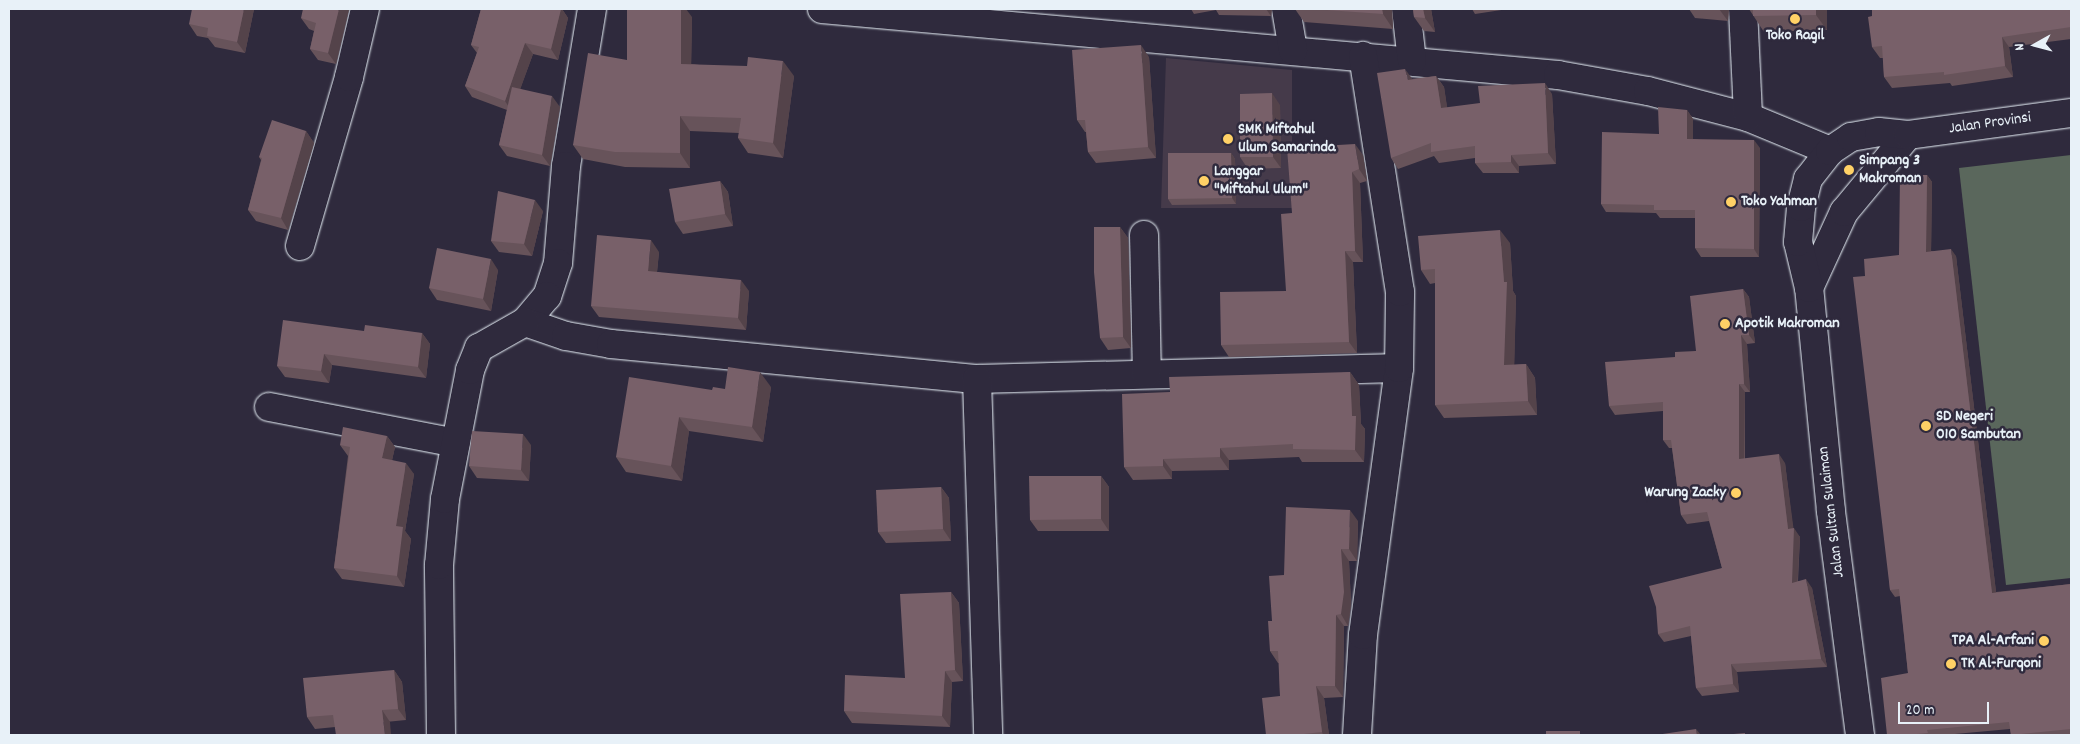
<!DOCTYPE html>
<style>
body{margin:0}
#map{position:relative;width:2080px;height:744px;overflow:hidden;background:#2f2a3d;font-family:Dekko,sans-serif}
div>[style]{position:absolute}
.built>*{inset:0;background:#453a4a}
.green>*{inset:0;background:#5a675c}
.roads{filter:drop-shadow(0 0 1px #e8f1f8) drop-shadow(0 0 1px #e8f1f8)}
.minor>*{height:28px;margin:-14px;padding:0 14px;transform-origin:14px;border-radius:14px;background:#2f2a3d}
.major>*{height:28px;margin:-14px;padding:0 14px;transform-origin:14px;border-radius:14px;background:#2f2a3d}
.wall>*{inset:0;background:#67535a}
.shaded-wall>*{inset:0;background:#54434a}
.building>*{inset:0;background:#786069}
.dots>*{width:14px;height:14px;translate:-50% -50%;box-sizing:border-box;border:2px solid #2f2a3d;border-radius:50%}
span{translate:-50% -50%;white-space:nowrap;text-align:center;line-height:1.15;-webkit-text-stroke:5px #2f2a3d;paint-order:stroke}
.poi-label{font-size:16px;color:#e8f1f8;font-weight:700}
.left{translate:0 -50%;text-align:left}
.right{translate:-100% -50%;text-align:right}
.street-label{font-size:16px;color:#e8f1f8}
.frame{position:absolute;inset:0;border:10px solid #e8f1f8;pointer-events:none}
.north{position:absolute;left:2010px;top:20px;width:50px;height:50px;-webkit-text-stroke:4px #2f2a3d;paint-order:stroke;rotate:263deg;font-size:14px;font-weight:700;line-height:20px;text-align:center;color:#e8f1f8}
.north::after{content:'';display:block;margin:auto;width:18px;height:22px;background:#e8f1f8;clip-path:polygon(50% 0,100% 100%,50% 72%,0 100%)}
.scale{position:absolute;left:1898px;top:702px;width:91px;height:22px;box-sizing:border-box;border:2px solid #e8f1f8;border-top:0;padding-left:6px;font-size:15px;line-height:18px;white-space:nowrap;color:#e8f1f8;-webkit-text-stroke:4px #2f2a3d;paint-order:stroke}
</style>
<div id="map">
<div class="built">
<div style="clip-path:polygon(1166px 58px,1292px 70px,1292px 208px,1161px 208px)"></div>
</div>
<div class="green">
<div style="clip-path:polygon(2071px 155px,2071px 578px,2006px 585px,1959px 168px)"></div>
</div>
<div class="roads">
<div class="minor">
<div style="left:592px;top:9px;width:159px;rotate:99.4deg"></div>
<div style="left:566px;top:166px;width:97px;rotate:94.7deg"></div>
<div style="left:558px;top:263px;width:35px;rotate:108deg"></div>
<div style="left:547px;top:296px;width:34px;rotate:130deg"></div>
<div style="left:525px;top:322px;width:43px;rotate:18.9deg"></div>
<div style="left:566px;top:336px;width:46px;rotate:10.1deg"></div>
<div style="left:611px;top:344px;width:368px;rotate:5.5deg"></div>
<div style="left:977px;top:379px;width:422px;rotate:-1.5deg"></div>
<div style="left:822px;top:9px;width:739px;rotate:5.12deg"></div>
<div style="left:1558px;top:75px;width:91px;rotate:10.1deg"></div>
<div style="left:1648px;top:91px;width:103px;rotate:14.6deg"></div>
<div style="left:1748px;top:117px;width:89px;rotate:22.5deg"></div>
<div style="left:1286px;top:9px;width:42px;rotate:80.3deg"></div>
<div style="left:1406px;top:9px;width:52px;rotate:83.4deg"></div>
<div style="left:1743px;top:9px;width:108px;rotate:87.3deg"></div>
<div style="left:1144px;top:235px;width:138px;rotate:88.8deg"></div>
<div style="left:300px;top:246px;width:176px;rotate:-73.8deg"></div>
<div style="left:349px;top:77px;width:70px;rotate:-76.8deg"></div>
<div style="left:977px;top:379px;width:356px;rotate:88.2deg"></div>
<div style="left:269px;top:407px;width:190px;rotate:10.9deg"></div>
<div style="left:441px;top:735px;width:170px;rotate:-90.7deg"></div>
<div style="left:439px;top:565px;width:66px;rotate:-84.8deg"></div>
<div style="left:445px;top:499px;width:131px;rotate:-79deg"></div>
<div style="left:470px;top:370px;width:24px;rotate:-68deg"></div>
<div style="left:479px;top:348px;width:53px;rotate:-29.5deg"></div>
<div style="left:1357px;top:735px;width:100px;rotate:-86.6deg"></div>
<div style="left:1363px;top:635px;width:269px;rotate:-82.3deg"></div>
<div style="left:1399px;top:368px;width:76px;rotate:-89.2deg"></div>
<div style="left:1400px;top:292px;width:239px;rotate:-98.9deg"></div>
</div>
<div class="major">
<div style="left:1809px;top:288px;width:84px;rotate:-65.3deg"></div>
<div style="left:1844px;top:212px;width:100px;rotate:-50.3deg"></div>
<div style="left:1860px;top:735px;width:226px;rotate:-97.4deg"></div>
<div style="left:1831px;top:511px;width:224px;rotate:-95.6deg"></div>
<div style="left:1809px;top:288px;width:47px;rotate:-103.4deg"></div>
<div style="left:1798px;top:242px;width:35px;rotate:-85deg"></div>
<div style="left:1801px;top:207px;width:29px;rotate:-76deg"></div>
<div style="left:1808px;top:179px;width:36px;rotate:-52deg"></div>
<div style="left:1830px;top:151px;width:25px;rotate:-34deg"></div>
<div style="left:1851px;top:137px;width:28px;rotate:-10deg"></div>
<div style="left:1879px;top:132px;width:29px;rotate:6deg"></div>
<div style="left:1908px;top:135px;width:164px;rotate:-7.7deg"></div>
</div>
</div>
<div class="wall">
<div style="clip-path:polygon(254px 9px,245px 53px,215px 47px,208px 38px,197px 36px,189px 24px)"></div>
<div style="clip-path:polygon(349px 9px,336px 64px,318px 60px,310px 49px,314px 31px,309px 29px,301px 18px)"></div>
<div style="clip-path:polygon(481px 9px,562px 9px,568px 18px,558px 60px,533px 54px,520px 89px,560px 107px,550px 166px,507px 156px,499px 145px,507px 110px,472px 97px,465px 86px,477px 53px,471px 45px)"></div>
<div style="clip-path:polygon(1191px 9px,1272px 9px,1271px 16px,1219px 15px,1216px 10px,1194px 14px)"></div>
<div style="clip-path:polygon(1295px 9px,1392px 9px,1393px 29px,1304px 22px)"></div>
<div style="clip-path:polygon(1413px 9px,1431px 9px,1435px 32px,1424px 31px,1414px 17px)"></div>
<div style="clip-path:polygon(1472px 9px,1508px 9px,1475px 14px)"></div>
<div style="clip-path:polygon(1689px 9px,1729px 9px,1728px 21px,1695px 18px)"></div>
<div style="clip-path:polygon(1749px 9px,1827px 9px,1827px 30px,1764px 32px)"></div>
<div style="clip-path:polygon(2071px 9px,2071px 39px,2009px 47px,2013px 77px,1952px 86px,1950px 83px,1892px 88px,1884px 77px,1883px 58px,1880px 58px,1872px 47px,1872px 16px)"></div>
<div style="clip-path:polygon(692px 17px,691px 64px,794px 76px,783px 158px,748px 153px,738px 138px,739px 133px,690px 131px,690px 168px,625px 167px,583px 159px,573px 145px,627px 60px)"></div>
<div style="clip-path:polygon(1149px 57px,1156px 158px,1096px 163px,1088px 152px,1086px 132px,1085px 132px,1077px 120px)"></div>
<div style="clip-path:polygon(1436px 76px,1444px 87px,1447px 108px,1552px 94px,1556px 164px,1519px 166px,1519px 173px,1483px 173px,1475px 163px,1475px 158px,1439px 163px,1434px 156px,1398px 169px,1391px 158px,1412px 79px)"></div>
<div style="clip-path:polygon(1280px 105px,1281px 168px,1248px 169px,1240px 157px)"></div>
<div style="clip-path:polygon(1687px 110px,1693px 119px,1693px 139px,1760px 148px,1759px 257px,1701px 257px,1695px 248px,1695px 218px,1660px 218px,1656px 213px,1606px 212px,1601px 204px,1659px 134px)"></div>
<div style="clip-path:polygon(306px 131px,314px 143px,288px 230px,256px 221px,248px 210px,261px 160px,259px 157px)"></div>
<div style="clip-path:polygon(1231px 153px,1235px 159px,1236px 204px,1172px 205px,1168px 199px)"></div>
<div style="clip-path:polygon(1363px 155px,1367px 181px,1360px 183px,1363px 262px,1353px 262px,1357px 353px,1229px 357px,1221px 345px,1286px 291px,1292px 213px)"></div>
<div style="clip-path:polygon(1927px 175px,1932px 182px,1931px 251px,1956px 256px,1996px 592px,2071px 584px,2071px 735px,2011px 735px,2010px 729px,1944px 735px,1887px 735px,1908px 673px,1900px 596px,1895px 597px,1890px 590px,1865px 276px,1899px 255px)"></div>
<div style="clip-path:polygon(720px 181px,728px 192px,733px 226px,683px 234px,675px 222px)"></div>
<div style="clip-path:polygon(543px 211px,532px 256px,499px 252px,491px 241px)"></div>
<div style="clip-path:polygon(1120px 227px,1128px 238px,1131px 348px,1108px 350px,1100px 338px)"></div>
<div style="clip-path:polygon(1510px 243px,1513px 291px,1516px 296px,1514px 365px,1526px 364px,1535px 378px,1537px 415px,1444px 418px,1435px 405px,1435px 283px,1430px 284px,1421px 270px)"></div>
<div style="clip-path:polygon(659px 252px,657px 272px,749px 291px,746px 330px,599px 317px,591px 306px)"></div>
<div style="clip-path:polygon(498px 270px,491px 311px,437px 300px,429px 288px)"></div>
<div style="clip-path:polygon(1743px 289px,1749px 297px,1755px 343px,1747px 344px,1750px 392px,1745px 392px,1745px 459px,1785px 463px,1793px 529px,1800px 537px,1798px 581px,1812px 588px,1827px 667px,1737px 672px,1739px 692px,1702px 696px,1696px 688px,1691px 636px,1664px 642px,1658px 634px,1722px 568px,1709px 521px,1687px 524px,1681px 515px,1672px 448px,1669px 448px,1663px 440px,1663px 411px,1615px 415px,1609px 406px,1675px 357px,1696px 351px)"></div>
<div style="clip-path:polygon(364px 331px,422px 333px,430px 344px,426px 378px,332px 365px,329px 383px,285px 377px,277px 366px)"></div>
<div style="clip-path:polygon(1350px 372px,1359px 385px,1361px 424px,1365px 429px,1364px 462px,1302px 462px,1299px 457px,1229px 460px,1229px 470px,1172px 471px,1172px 479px,1133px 480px,1124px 467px,1170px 392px)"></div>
<div style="clip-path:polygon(771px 387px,763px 442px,689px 431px,682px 481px,626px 472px,616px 457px,712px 390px)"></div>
<div style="clip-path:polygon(387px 436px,395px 447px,392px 460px,414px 474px,405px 531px,411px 539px,404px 587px,342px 579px,334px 568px,348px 456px,340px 445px)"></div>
<div style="clip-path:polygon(531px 445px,529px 481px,477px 478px,469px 466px)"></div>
<div style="clip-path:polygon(1101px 476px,1109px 487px,1109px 531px,1038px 531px,1030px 520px)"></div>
<div style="clip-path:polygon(941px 487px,949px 498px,951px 541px,886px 543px,878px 532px)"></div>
<div style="clip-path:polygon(1358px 521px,1357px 561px,1349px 561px,1351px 604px,1348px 626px,1344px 626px,1343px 697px,1324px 698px,1329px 735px,1266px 735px,1280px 696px,1279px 663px,1278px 663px,1270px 651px,1272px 621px,1284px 575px)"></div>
<div style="clip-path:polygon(951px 592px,959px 603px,963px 681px,952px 682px,950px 727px,852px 723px,844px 711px,905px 678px)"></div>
<div style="clip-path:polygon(394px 670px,402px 682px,406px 720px,315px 729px,307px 717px)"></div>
</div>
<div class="shaded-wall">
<div style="clip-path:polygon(244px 9px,254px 9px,245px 53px,237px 42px)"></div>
<div style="clip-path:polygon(339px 9px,349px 9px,336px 64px,328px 53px)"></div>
<div style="clip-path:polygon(561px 9px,562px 9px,568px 18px,558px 60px,551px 49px)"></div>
<div style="clip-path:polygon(681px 9px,686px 9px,692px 17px,691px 79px,681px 64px)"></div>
<div style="clip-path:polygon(1266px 9px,1272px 9px,1271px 16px)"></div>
<div style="clip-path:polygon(1382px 9px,1392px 9px,1393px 29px,1383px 14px)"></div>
<div style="clip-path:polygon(1423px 9px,1431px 9px,1435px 32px,1425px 18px)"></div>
<div style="clip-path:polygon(1719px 9px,1729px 9px,1728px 21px)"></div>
<div style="clip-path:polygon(1816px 9px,1827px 9px,1827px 30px,1816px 15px)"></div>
<div style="clip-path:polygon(2002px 37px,2009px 47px,2013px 77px,2005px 66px)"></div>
<div style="clip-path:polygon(525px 43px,533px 54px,512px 112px,505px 101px)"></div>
<div style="clip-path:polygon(1141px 45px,1149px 57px,1156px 158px,1148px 147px)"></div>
<div style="clip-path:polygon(783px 61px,794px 76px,783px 158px,773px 143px)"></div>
<div style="clip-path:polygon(1405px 69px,1413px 80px,1408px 80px)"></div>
<div style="clip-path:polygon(1436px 76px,1444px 87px,1449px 119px,1441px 108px)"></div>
<div style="clip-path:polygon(1545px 83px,1552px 94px,1556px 164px,1548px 153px)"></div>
<div style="clip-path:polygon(1272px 93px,1280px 105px,1281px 168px,1273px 157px)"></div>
<div style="clip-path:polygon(552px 96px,560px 107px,550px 166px,542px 155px)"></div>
<div style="clip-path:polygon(1687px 110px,1693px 119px,1693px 148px,1687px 139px)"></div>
<div style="clip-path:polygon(680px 116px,690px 131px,690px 168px,680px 153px)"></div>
<div style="clip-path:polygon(306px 131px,314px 143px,288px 230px,281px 218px)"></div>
<div style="clip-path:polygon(1754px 140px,1760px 148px,1759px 257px,1754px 249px)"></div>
<div style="clip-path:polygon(1355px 144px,1363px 155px,1367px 181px,1359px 169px)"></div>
<div style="clip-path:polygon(1231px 153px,1235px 159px,1236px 204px,1232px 198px)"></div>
<div style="clip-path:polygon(1511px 155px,1519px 166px,1519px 173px,1511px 162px)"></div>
<div style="clip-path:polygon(1352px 172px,1360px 183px,1363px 262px,1355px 251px)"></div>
<div style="clip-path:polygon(1927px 175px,1932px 182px,1931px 259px,1926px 252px)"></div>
<div style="clip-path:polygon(720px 181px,728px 192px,733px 226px,725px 214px)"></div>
<div style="clip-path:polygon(535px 200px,543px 211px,532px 256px,524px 244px)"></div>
<div style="clip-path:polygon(1120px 227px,1128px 238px,1131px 348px,1123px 337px)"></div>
<div style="clip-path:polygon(1500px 230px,1510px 243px,1513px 291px,1516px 296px,1514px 379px,1504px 365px,1504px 282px)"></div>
<div style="clip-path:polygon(651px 240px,659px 252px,656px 282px,648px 271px)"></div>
<div style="clip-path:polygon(1951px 249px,1956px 256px,1997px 600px,1992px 593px)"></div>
<div style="clip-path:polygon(1345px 251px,1353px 262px,1357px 353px,1349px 342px)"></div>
<div style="clip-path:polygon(491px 259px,498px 270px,491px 311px,483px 299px)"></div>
<div style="clip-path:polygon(741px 280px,749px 291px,746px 330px,738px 318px)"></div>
<div style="clip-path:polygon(1743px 289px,1749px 297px,1755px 343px,1749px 335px)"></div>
<div style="clip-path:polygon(422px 333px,430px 344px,426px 378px,418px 367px)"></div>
<div style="clip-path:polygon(1741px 335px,1747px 344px,1750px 392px,1744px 384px)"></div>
<div style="clip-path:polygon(324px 354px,332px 365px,329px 383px,321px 371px)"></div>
<div style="clip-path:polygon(1526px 364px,1535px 378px,1537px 415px,1528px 401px)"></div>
<div style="clip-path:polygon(760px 372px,771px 387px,763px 442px,752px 427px)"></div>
<div style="clip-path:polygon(1350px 372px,1359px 385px,1361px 424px,1365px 429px,1364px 462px,1355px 450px,1352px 416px)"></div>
<div style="clip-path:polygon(1739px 384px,1745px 392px,1744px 468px,1739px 459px)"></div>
<div style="clip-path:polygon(679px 417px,689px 431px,682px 481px,671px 466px)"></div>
<div style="clip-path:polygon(523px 434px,531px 445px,529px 481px,521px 470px)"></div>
<div style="clip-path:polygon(387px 436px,395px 447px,390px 470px,382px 458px)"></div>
<div style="clip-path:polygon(1220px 448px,1229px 460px,1229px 470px,1220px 457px)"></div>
<div style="clip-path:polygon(1779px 454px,1785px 463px,1794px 532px,1794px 528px,1800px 537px,1797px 591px,1792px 583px,1788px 529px)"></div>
<div style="clip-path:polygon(1163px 459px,1172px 471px,1172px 479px,1163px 466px)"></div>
<div style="clip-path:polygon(406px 463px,414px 474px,405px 531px,411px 539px,404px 587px,397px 576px,396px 526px)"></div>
<div style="clip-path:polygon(1101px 476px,1109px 487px,1109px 531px,1101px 519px)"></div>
<div style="clip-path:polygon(941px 487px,949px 498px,951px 541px,943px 529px)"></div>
<div style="clip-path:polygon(1350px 510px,1358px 521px,1357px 561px,1349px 549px)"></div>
<div style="clip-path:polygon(1341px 549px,1349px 561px,1351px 604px,1348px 626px,1341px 614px)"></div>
<div style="clip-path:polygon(1806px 579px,1812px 588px,1827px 667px,1821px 659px)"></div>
<div style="clip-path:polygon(951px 592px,959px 603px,963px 681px,955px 670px)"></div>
<div style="clip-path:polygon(1336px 615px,1344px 626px,1343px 697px,1335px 686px)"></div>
<div style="clip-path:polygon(1731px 664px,1737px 672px,1739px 692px,1733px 684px)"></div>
<div style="clip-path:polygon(394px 670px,402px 682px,406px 720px,398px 709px)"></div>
<div style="clip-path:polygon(945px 671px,952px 682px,950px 727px,942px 716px)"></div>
<div style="clip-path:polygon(1316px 686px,1324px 698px,1329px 735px,1323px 735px,1322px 732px)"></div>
<div style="clip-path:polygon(382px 710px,390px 722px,391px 735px,385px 735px)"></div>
<div style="clip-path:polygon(1696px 729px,1701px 735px,1697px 735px)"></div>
</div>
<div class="building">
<div style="clip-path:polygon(192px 9px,244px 9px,237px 42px,207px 36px,208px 28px,189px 24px)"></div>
<div style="clip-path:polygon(303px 9px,339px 9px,328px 53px,310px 49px,316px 23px,301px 18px)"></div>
<div style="clip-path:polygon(481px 9px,561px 9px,551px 49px,525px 43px,505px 101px,465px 86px,479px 47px,471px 45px)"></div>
<div style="clip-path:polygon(627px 9px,681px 9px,681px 64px,747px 66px,748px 57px,783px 61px,773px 143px,738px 138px,741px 118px,680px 116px,680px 153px,615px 152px,573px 145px,588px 53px,627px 60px)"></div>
<div style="clip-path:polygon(1313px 9px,1382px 9px,1383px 14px)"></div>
<div style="clip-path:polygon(1413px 9px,1423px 9px,1425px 18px,1414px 17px)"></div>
<div style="clip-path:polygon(1753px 9px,1816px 9px,1816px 15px,1753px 16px)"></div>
<div style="clip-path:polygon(1872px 9px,2071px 9px,2071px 27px,2002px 37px,2005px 66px,1944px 75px,1944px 72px,1884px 77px,1882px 46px,1872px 47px,1868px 17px,1872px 16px)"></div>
<div style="clip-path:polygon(1141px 45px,1148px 147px,1088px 152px,1085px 120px,1077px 120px,1072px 50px)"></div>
<div style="clip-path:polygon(1405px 69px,1408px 80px,1436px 76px,1441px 108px,1480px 103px,1478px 86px,1545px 83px,1548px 153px,1511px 155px,1511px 162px,1475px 163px,1475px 146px,1431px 152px,1431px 143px,1391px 158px,1377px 73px)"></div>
<div style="clip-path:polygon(512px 87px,552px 96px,542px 155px,499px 145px)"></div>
<div style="clip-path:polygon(1272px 93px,1273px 157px,1240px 157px,1240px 94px)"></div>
<div style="clip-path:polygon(1658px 107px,1687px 110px,1687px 139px,1754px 140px,1754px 249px,1695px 248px,1695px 210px,1654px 210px,1654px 205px,1601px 204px,1602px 132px,1659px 134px)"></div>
<div style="clip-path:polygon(272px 120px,306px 131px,281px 218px,248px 210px,262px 158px,259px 157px)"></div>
<div style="clip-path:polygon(1355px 144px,1359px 169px,1352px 172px,1355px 251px,1345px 251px,1349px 342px,1221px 345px,1220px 292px,1286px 291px,1281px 214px,1292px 213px,1287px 148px)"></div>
<div style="clip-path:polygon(1168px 153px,1231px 153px,1232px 198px,1168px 199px)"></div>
<div style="clip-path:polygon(1900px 175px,1927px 175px,1926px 252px,1951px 249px,1992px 593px,2071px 584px,2071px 729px,2011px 735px,2009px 722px,1927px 730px,1928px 733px,1906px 735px,1887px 735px,1881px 678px,1908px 673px,1899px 589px,1890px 590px,1853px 277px,1865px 276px,1864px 259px,1899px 255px)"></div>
<div style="clip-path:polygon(720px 181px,725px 214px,675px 222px,669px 189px)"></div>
<div style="clip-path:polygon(498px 191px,535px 200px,524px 244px,491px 241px)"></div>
<div style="clip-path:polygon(1094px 227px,1120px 227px,1123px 337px,1100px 338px,1094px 272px)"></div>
<div style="clip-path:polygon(1500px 230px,1504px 282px,1507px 282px,1504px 365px,1526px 364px,1528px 401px,1435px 405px,1435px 269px,1421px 270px,1418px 236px)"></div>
<div style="clip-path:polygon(597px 235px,651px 240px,648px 271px,741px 280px,738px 318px,591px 306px)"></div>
<div style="clip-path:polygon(437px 248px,491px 259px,483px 299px,429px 288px)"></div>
<div style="clip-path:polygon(1743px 289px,1749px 335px,1741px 335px,1744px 384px,1739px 384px,1739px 459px,1779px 454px,1788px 529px,1794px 528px,1792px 583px,1806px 579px,1821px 659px,1731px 664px,1733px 684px,1696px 688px,1690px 626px,1658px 634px,1656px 607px,1649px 586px,1722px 568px,1707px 512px,1681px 515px,1671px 440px,1663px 440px,1663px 402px,1609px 406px,1605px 362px,1675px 357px,1675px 352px,1696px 351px,1690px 296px)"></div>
<div style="clip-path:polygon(283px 320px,364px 331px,365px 325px,422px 333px,418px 367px,324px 354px,321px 371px,277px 366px)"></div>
<div style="clip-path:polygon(728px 367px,760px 372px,752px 427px,679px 417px,671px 466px,616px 457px,629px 377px,712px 390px,713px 387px,725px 389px)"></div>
<div style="clip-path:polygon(1350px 372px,1352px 416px,1356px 416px,1355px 450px,1293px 449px,1293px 444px,1220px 448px,1220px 457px,1163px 459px,1163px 466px,1124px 467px,1122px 394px,1170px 392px,1169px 377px)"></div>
<div style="clip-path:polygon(343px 427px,387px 436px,382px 458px,406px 463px,396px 526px,403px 527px,397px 576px,334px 568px,350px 447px,340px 445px)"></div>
<div style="clip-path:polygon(472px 431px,523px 434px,521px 470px,469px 466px)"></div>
<div style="clip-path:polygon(1029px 476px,1101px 476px,1101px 519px,1030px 520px)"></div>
<div style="clip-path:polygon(941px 487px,943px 529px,878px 532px,876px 490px)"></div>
<div style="clip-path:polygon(1286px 507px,1350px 510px,1349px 549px,1341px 549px,1344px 592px,1341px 614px,1336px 615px,1335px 686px,1316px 686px,1322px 732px,1295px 735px,1266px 735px,1262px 698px,1280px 696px,1278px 651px,1270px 651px,1268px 621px,1272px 621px,1269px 576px,1284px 575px)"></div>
<div style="clip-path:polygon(951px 592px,955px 670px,945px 671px,942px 716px,844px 711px,845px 675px,905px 678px,900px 594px)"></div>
<div style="clip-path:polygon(394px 670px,398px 709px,382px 710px,385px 735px,336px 735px,333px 715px,307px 717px,303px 678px)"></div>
<div style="clip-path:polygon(1696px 729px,1697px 735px,1656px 735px)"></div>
<div style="clip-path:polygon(1546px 731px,1580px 731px,1580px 735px,1546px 735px)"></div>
<div style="clip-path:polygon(1745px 733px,1745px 735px,1722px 735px)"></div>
</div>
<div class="dots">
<div style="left:1795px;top:19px;background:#ffd166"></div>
<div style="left:1228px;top:139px;background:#ffd166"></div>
<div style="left:1849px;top:170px;background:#ffd166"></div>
<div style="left:1204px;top:181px;background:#ffd166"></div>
<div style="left:1731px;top:202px;background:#ffd166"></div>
<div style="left:1725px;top:324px;background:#ffd166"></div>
<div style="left:1926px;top:426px;background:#ffd166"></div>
<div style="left:1736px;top:493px;background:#ffd166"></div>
<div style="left:2044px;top:641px;background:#ffd166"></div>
<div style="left:1951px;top:664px;background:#ffd166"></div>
</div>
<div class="poi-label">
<span style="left:1795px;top:36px">Toko Ragil</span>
<span class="left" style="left:1238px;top:139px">SMK Miftahul<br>Ulum Samarinda</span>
<span class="left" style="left:1859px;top:170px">Simpang 3<br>Makroman</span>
<span class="left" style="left:1214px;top:181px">Langgar<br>"Miftahul Ulum"</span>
<span class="left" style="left:1741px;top:202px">Toko Yahman</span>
<span class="left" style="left:1735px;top:324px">Apotik Makroman</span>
<span class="left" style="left:1936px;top:426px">SD Negeri<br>010 Sambutan</span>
<span class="right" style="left:1726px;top:493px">Warung Zacky</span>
<span class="right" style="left:2034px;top:641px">TPA Al-Arfani</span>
<span class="left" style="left:1961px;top:664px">TK Al-Furqoni</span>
</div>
<div class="street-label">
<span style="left:1990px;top:124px;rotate:-8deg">Jalan Provinsi</span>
<span style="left:1832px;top:512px;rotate:-97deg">Jalan Sultan Sulaiman</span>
</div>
<div class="frame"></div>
<div class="north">N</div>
<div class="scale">20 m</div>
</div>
